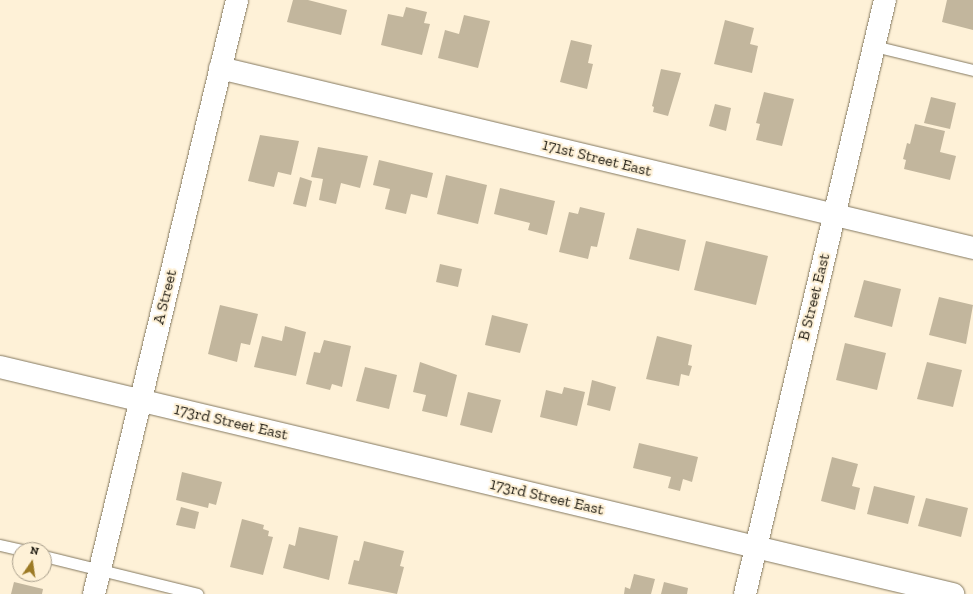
<!DOCTYPE html>
<style>
body{margin:0}
#map{position:relative;width:973px;height:594px;overflow:hidden;background:#fef1d7;font-family:"Zilla Slab",serif}
div>[style]{position:absolute}
.building>*{inset:0;background:#c2b69d}
.roads{filter:drop-shadow(0 0 1px #837860) drop-shadow(0 0 1px #837860)}
.lane>*{height:11px;margin:-5.5px;padding:0 5.5px;transform-origin:5.5px;border-radius:5.5px;background:#fff}
.street>*{height:22px;margin:-11px;padding:0 11px;transform-origin:11px;border-radius:11px;background:#fff}
.secondary>*{height:22px;margin:-11px;padding:0 11px;transform-origin:11px;border-radius:11px;background:#fff}
span{translate:-50% -50%;white-space:nowrap;text-align:center;line-height:1.15;-webkit-text-stroke:4px #fef1d7;paint-order:stroke}
.street-label{font-size:16px;color:#262218}
.north{position:absolute;left:12px;top:542px;width:40px;height:40px;box-sizing:border-box;background:#fef1d7;border:1px solid #a89e8b;border-radius:50%;rotate:13deg;font-size:11px;font-weight:700;line-height:16px;text-align:center;color:#262218}
.north::after{content:'';display:block;margin:auto;width:14px;height:18px;background:#9c7a25;clip-path:polygon(50% 0,100% 100%,50% 72%,0 100%)}
</style>
<div id="map">
<div class="building">
<div style="clip-path:polygon(293px 0,308px 0,347px 10px,341px 35px,287px 22px)"></div>
<div style="clip-path:polygon(947px 0,973px 0,973px 30px,942px 22px)"></div>
<div style="clip-path:polygon(406px 7px,427px 12px,424px 23px,430px 24px,422px 55px,381px 45px,388px 14px,403px 17px)"></div>
<div style="clip-path:polygon(464px 15px,490px 21px,478px 68px,438px 58px,445px 30px,459px 34px)"></div>
<div style="clip-path:polygon(725px 20px,754px 28px,750px 44px,758px 46px,752px 73px,714px 64px)"></div>
<div style="clip-path:polygon(571px 40px,592px 45px,588px 63px,593px 64px,587px 89px,560px 82px)"></div>
<div style="clip-path:polygon(661px 69px,681px 73px,668px 116px,653px 112px,654px 107px,652px 106px)"></div>
<div style="clip-path:polygon(764px 92px,794px 99px,782px 146px,756px 140px,760px 124px,756px 123px)"></div>
<div style="clip-path:polygon(931px 97px,956px 103px,950px 129px,924px 123px)"></div>
<div style="clip-path:polygon(715px 104px,731px 108px,726px 131px,709px 126px)"></div>
<div style="clip-path:polygon(915px 124px,945px 131px,940px 152px,956px 156px,950px 180px,904px 169px,906px 160px,903px 159px,907px 143px,910px 144px)"></div>
<div style="clip-path:polygon(260px 135px,299px 141px,291px 175px,278px 172px,274px 187px,248px 181px)"></div>
<div style="clip-path:polygon(318px 147px,368px 156px,360px 188px,341px 183px,336px 204px,319px 200px,323px 179px,311px 177px)"></div>
<div style="clip-path:polygon(379px 160px,433px 173px,427px 198px,411px 194px,406px 214px,385px 209px,390px 189px,373px 185px)"></div>
<div style="clip-path:polygon(446px 175px,487px 185px,478px 224px,437px 214px)"></div>
<div style="clip-path:polygon(300px 177px,312px 181px,306px 207px,293px 204px)"></div>
<div style="clip-path:polygon(500px 188px,555px 201px,547px 235px,528px 230px,530px 223px,494px 214px)"></div>
<div style="clip-path:polygon(580px 207px,605px 213px,597px 247px,591px 246px,588px 259px,559px 252px,569px 212px,578px 214px)"></div>
<div style="clip-path:polygon(637px 228px,686px 240px,679px 271px,629px 259px)"></div>
<div style="clip-path:polygon(706px 241px,768px 256px,756px 305px,694px 290px)"></div>
<div style="clip-path:polygon(440px 264px,462px 269px,458px 287px,436px 282px)"></div>
<div style="clip-path:polygon(864px 280px,901px 289px,892px 327px,854px 317px)"></div>
<div style="clip-path:polygon(939px 297px,973px 305px,966px 344px,929px 335px)"></div>
<div style="clip-path:polygon(220px 305px,258px 314px,250px 345px,241px 343px,237px 362px,208px 354px)"></div>
<div style="clip-path:polygon(492px 315px,528px 324px,520px 353px,485px 345px)"></div>
<div style="clip-path:polygon(285px 326px,306px 332px,296px 376px,254px 367px,262px 336px,282px 341px)"></div>
<div style="clip-path:polygon(657px 336px,692px 345px,688px 365px,692px 366px,689px 376px,681px 374px,679px 386px,646px 379px)"></div>
<div style="clip-path:polygon(324px 340px,351px 346px,342px 387px,332px 384px,330px 390px,306px 384px,314px 352px,320px 353px)"></div>
<div style="clip-path:polygon(845px 343px,886px 353px,877px 390px,836px 380px)"></div>
<div style="clip-path:polygon(420px 362px,457px 375px,447px 417px,422px 411px,426px 395px,413px 392px)"></div>
<div style="clip-path:polygon(927px 362px,962px 370px,953px 407px,917px 399px)"></div>
<div style="clip-path:polygon(365px 367px,397px 375px,389px 409px,356px 401px)"></div>
<div style="clip-path:polygon(592px 380px,616px 387px,610px 411px,587px 405px)"></div>
<div style="clip-path:polygon(564px 387px,585px 392px,577px 426px,540px 417px,546px 390px,562px 394px)"></div>
<div style="clip-path:polygon(468px 392px,501px 400px,492px 433px,460px 425px)"></div>
<div style="clip-path:polygon(639px 443px,698px 457px,692px 482px,683px 479px,680px 491px,668px 488px,671px 477px,633px 468px)"></div>
<div style="clip-path:polygon(832px 457px,858px 464px,852px 486px,860px 488px,855px 510px,821px 501px)"></div>
<div style="clip-path:polygon(182px 472px,222px 482px,216px 505px,209px 503px,208px 508px,176px 500px)"></div>
<div style="clip-path:polygon(874px 486px,915px 496px,908px 524px,867px 514px)"></div>
<div style="clip-path:polygon(926px 498px,968px 508px,961px 537px,918px 526px)"></div>
<div style="clip-path:polygon(181px 507px,199px 512px,195px 529px,176px 525px)"></div>
<div style="clip-path:polygon(242px 519px,264px 525px,263px 529px,269px 531px,268px 536px,273px 537px,263px 575px,230px 567px)"></div>
<div style="clip-path:polygon(299px 527px,338px 536px,329px 580px,283px 568px,289px 544px,295px 546px)"></div>
<div style="clip-path:polygon(364px 541px,404px 551px,400px 566px,404px 567px,397px 594px,348px 584px,354px 560px,359px 561px)"></div>
<div style="clip-path:polygon(634px 574px,655px 579px,651px 594px,624px 594px,625px 587px,630px 589px)"></div>
<div style="clip-path:polygon(14px 582px,43px 589px,42px 594px,11px 594px)"></div>
<div style="clip-path:polygon(664px 582px,688px 588px,687px 594px,661px 594px)"></div>
</div>
<div class="roads">
<div class="lane">
<div style="left:874px;top:46px;width:102px;rotate:13.6deg"></div>
<div style="left:0;top:545px;width:22px;rotate:13deg"></div>
<div style="left:44px;top:556px;width:158px;rotate:13.9deg"></div>
</div>
<div class="street">
<div style="left:220px;top:68px;width:774px;rotate:13.44deg"></div>
<div style="left:0;top:367px;width:980px;rotate:13.4deg"></div>
<div style="left:94px;top:594px;width:611px;rotate:-76.46deg"></div>
</div>
<div class="secondary">
<div style="left:745px;top:594px;width:610px;rotate:-76.74deg"></div>
</div>
</div>
<div class="street-label">
<span style="left:597px;top:158px;rotate:14deg">171st Street East</span>
<span style="left:165px;top:297px;rotate:-76deg">A Street</span>
<span style="left:814px;top:297px;rotate:-76deg">B Street East</span>
<span style="left:231px;top:422px;rotate:13deg">173rd Street East</span>
<span style="left:547px;top:497px;rotate:13deg">173rd Street East</span>
</div>
<div class="north">N</div>
</div>
